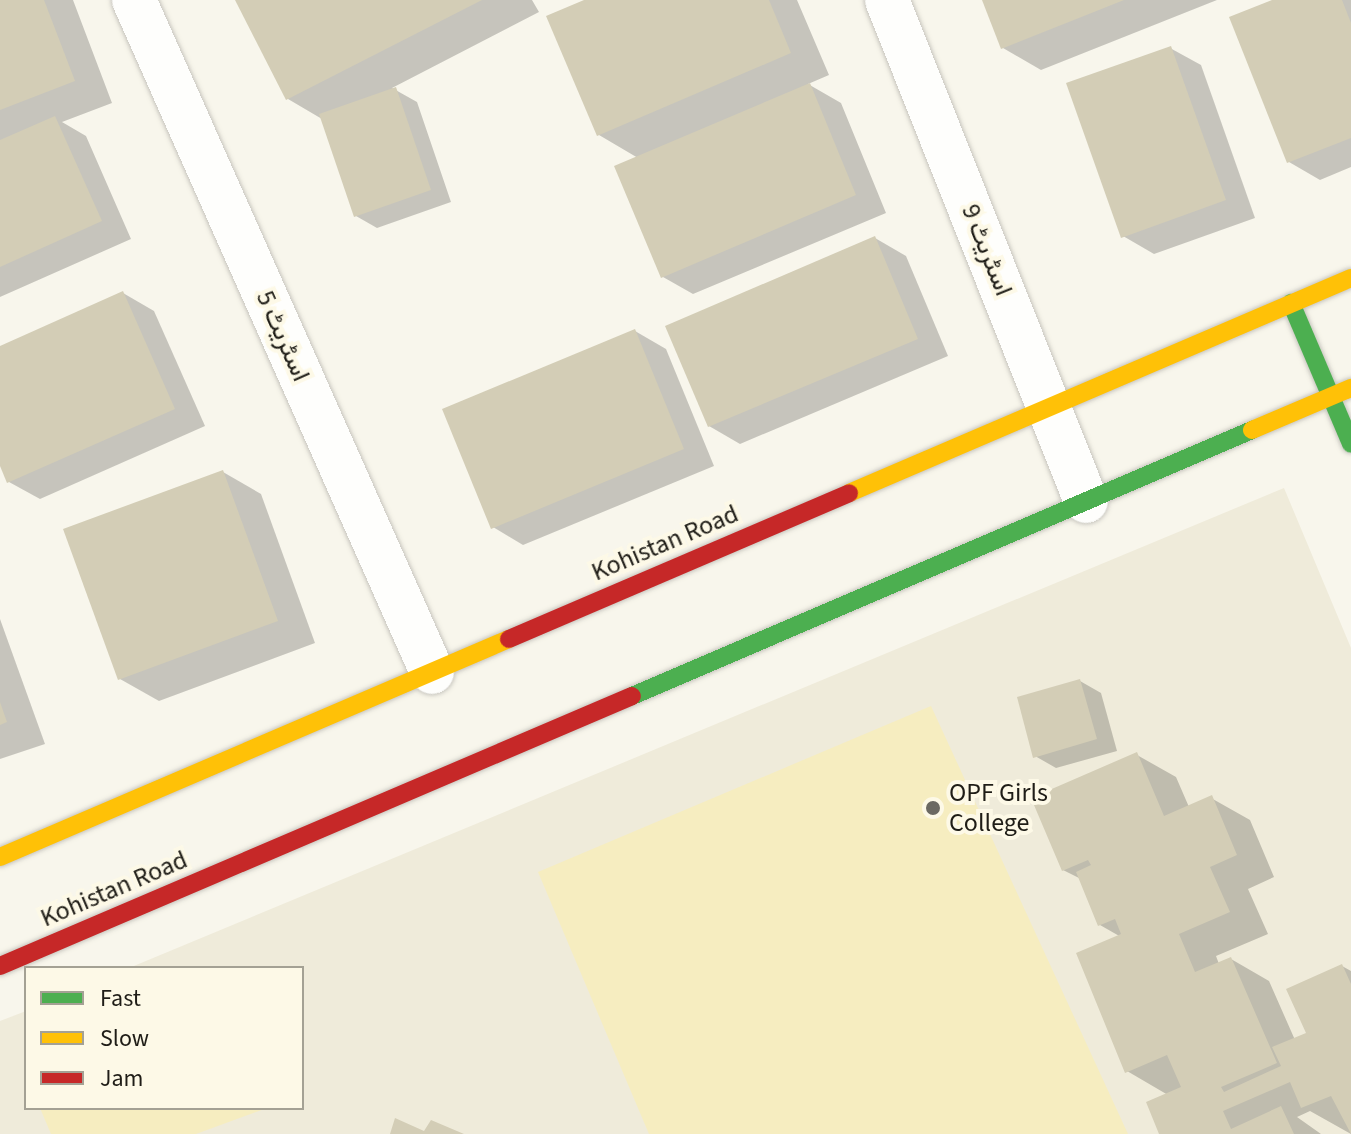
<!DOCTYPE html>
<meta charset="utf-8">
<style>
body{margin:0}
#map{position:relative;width:1351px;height:1134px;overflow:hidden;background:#f8f6ec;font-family:"Source Sans 3",Vazirmatn,sans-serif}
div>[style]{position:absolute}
.built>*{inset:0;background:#efebda}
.green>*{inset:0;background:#f6edc0}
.shadow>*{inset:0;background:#0003}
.building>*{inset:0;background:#d3cdb6}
.roads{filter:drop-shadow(0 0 2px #c8c6bf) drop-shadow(0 0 2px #c8c6bf)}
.street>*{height:44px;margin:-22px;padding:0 22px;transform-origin:22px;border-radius:22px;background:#fefefc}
.fast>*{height:18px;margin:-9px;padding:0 9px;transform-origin:9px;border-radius:9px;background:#4caf50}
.slow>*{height:18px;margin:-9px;padding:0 9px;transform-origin:9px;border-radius:9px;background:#ffc107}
.jam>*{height:18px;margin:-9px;padding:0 9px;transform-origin:9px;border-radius:9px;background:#c62828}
.dots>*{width:22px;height:22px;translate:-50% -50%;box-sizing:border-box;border:4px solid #fdf9e7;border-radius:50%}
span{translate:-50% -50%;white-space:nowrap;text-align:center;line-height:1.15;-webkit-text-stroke:8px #fdf9e7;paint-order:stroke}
.street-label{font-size:26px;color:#1f1d17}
.poi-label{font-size:26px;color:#1f1d17}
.left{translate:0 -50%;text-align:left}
.legend{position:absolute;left:24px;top:966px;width:280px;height:144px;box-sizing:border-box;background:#fdf9e7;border:2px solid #a4a194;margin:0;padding:10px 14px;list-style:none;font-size:24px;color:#1f1d17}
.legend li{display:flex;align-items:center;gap:16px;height:40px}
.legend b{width:40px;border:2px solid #a4a194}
</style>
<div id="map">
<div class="built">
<div style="clip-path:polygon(1284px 488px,1351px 648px,1351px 1134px,0 1134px,0 1021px,26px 1011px,26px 1108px,302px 1108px,302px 968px,129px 968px)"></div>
</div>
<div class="green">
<div style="clip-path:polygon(931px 706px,1128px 1134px,649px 1134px,538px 872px)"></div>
<div style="clip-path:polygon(40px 1108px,267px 1108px,196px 1134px,51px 1134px)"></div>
</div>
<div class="shadow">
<div style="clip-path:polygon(0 0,73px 0,112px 103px,62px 122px,86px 136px,131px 239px,0 297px)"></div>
<div style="clip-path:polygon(237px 0,532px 0,539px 12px,392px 88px,417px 102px,451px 202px,377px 228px,356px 216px,322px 119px,288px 99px)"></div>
<div style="clip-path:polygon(589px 0,797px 0,829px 75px,808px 84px,841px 103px,886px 213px,693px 294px,663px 277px,638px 158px,599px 135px)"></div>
<div style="clip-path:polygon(984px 0,1217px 0,1041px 70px,1003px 48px)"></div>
<div style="clip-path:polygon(1278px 0,1351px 0,1351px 167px,1320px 180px,1289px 162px)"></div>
<div style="clip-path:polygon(1170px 48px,1201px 65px,1255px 218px,1154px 254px,1123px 236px)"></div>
<div style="clip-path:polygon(875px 238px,906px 256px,948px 356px,740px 444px,709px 426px)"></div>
<div style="clip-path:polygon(123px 293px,154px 311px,205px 426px,40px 499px,9px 482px,0 461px,0 348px)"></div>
<div style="clip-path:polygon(635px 331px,666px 349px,714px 466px,523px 545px,493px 527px)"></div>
<div style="clip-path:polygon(223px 472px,261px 494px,315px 643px,159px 701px,120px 679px)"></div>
<div style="clip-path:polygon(0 619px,45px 744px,0 759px)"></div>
<div style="clip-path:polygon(1080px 681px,1101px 693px,1117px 751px,1056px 768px,1035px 756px)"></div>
<div style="clip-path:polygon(1137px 755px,1176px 777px,1189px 807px,1211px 798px,1250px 820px,1274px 877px,1248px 889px,1268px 934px,1216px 956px,1219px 964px,1231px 959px,1269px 981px,1295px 1040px,1308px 1034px,1342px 966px,1351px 971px,1351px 1134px,1310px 1111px,1297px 1117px,1321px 1134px,1161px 1134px,1168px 1095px,1127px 1071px,1121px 937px,1100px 925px,1081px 879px,1063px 870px)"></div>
</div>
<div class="building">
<div style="clip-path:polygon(0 0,44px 0,75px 81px,0 110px)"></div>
<div style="clip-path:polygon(235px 0,482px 0,286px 100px)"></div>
<div style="clip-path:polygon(584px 0,769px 0,791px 53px,597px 136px,546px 16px)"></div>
<div style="clip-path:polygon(982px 0,1124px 0,1001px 49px)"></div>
<div style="clip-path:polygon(1272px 0,1342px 0,1351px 23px,1351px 138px,1287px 163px,1229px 17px)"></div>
<div style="clip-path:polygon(1171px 46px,1226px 200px,1121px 238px,1066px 83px)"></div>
<div style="clip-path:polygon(810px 83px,856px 195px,661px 278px,614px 166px)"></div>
<div style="clip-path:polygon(396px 87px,431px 190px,354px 217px,319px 114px)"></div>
<div style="clip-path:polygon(55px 116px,102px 221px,0 267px,0 140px)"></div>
<div style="clip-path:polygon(875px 236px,918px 339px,708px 427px,665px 326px)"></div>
<div style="clip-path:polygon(123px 291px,175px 409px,7px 483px,0 466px,0 346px)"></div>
<div style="clip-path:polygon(635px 329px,684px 449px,491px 529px,442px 409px)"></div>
<div style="clip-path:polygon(223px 470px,278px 621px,118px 680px,63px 529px)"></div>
<div style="clip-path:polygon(1080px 679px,1097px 739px,1033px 758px,1017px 697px)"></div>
<div style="clip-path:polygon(0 702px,7px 722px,0 725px)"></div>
<div style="clip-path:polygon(1137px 752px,1164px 816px,1212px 795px,1237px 855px,1210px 867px,1230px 912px,1179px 934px,1195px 972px,1231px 957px,1277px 1063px,1221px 1087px,1224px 1092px,1281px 1066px,1272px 1047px,1306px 1033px,1286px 989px,1342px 964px,1351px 984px,1351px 1134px,1331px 1096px,1301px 1108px,1290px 1082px,1223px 1111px,1231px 1129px,1281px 1106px,1294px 1134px,1159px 1134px,1146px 1102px,1181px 1087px,1167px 1055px,1125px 1073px,1076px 953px,1121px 934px,1115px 919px,1098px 926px,1076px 872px,1091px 865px,1088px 860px,1062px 871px,1031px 798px)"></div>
<div style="clip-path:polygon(395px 1118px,424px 1131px,431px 1120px,464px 1134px,390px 1134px)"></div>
</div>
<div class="roads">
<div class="street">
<div style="left:134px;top:0;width:735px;rotate:66.08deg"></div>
<div style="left:887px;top:0;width:539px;rotate:68.34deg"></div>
</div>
<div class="fast">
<div style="left:1291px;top:303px;width:153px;rotate:66.9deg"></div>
<div style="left:632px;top:696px;width:675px;rotate:-23.22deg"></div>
</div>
<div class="slow">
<div style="left:1252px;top:430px;width:108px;rotate:-23deg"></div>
<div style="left:849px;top:493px;width:546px;rotate:-23.18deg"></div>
<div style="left:0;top:857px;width:554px;rotate:-23.19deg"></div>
</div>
<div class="jam">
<div style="left:509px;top:639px;width:370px;rotate:-23.2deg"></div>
<div style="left:0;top:966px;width:687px;rotate:-23.13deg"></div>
</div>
</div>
<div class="dots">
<div style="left:933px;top:808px;background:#6b6962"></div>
</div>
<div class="street-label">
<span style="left:987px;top:250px;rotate:68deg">اسٹریٹ 9</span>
<span style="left:283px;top:336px;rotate:66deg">اسٹریٹ 5</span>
<span style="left:665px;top:543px;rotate:-23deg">Kohistan Road</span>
<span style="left:114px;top:889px;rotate:-23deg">Kohistan Road</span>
</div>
<div class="poi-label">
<span class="left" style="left:949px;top:808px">OPF Girls<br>College</span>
</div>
<ul class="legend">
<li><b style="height:10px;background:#4caf50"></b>Fast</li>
<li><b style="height:10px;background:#ffc107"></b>Slow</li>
<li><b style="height:10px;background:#c62828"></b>Jam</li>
</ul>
</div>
